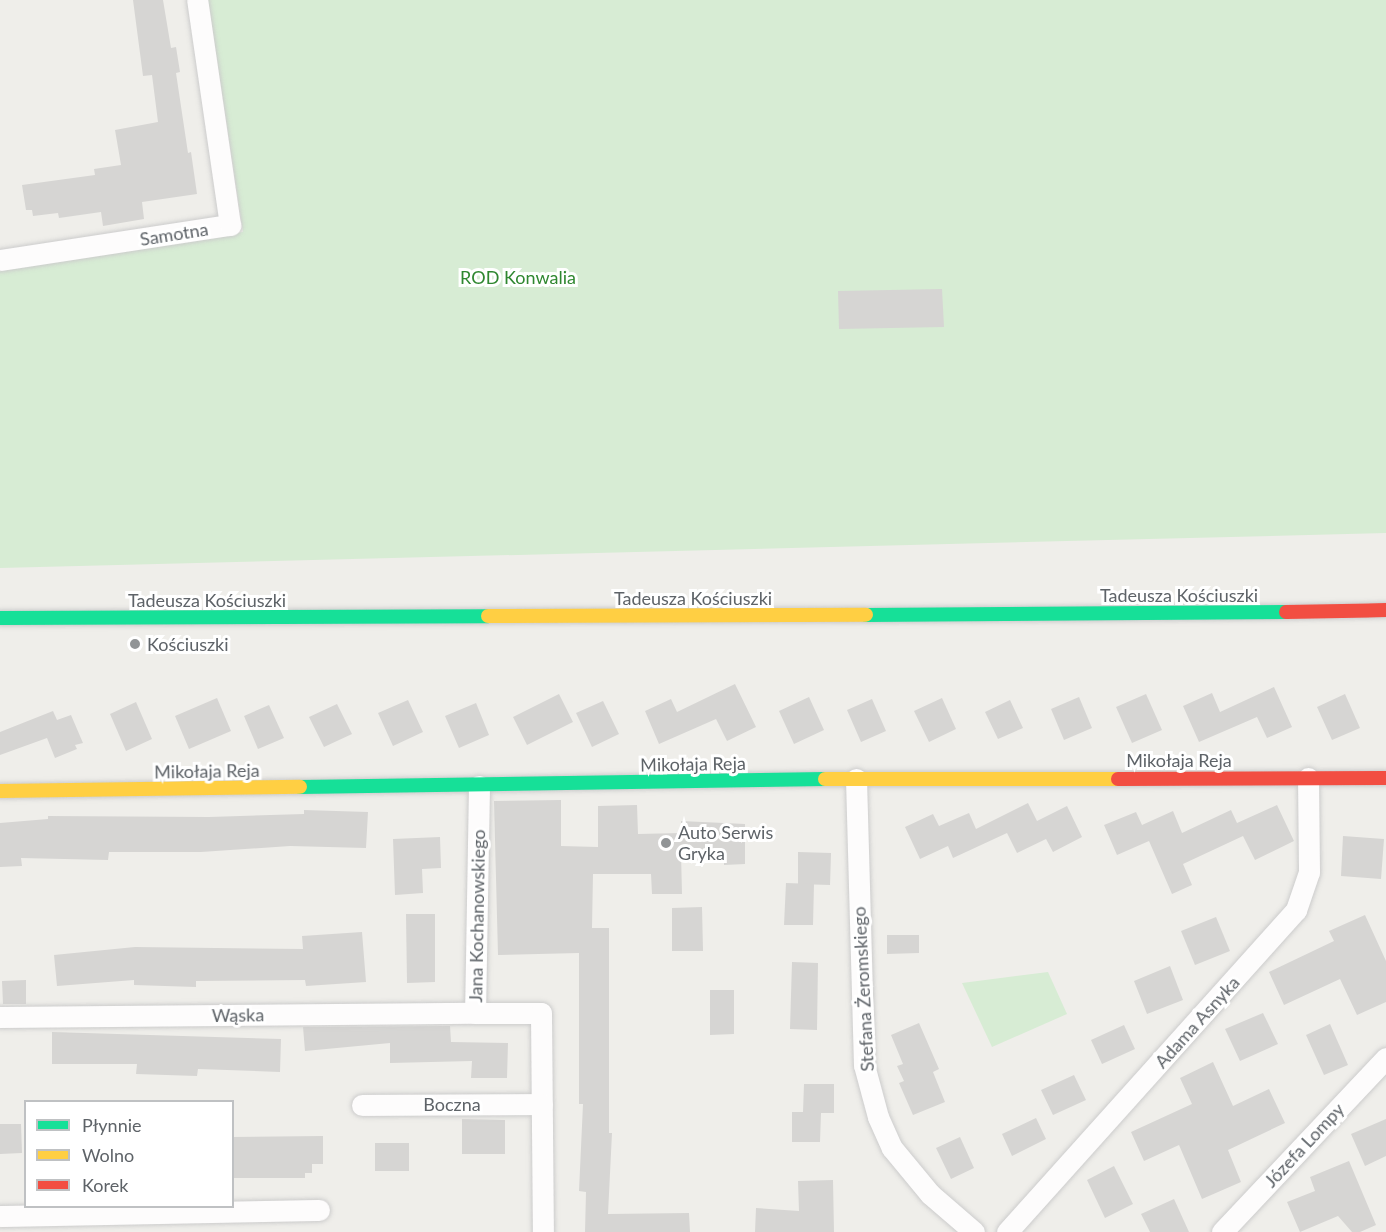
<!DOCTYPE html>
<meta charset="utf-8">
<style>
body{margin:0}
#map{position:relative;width:1386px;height:1232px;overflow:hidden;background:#efeeea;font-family:Lato,sans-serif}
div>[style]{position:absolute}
.green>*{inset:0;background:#d7ecd4}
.building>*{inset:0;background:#d6d5d3}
.roads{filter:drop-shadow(0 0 2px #ccc) drop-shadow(0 0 2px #ccc)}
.street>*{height:21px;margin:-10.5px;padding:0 10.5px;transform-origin:10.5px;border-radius:10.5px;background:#fdfcfc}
.fast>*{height:14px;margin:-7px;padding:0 7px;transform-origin:7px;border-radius:7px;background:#16e098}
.slow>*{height:14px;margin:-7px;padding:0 7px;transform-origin:7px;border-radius:7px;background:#ffcf43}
.jam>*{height:14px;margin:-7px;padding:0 7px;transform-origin:7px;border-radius:7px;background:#f24e42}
.dots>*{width:16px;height:16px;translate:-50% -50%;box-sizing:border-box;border:3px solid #fff;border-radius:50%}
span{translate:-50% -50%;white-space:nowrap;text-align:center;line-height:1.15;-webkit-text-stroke:6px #fff;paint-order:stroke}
.street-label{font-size:18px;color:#5e6368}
.park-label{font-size:18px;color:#2f8730}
.poi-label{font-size:18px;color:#5e6368}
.left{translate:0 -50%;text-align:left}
.legend{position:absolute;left:24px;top:1100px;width:210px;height:108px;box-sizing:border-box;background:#fff;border:2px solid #bfc1c3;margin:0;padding:8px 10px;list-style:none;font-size:18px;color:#5e6368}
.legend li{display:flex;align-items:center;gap:12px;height:30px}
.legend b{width:30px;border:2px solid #bfc1c3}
</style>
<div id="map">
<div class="green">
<div style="clip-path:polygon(208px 0,1386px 0,1386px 533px,0 568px,0 267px,243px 232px)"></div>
<div style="clip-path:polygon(1048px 972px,1067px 1014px,992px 1047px,962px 983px)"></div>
</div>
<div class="building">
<div style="clip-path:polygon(133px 0,163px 0,171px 48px,176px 47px,180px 72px,176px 73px,188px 153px,191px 152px,197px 194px,142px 202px,144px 219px,103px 226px,101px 212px,59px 218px,58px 213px,33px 216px,32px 210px,26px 210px,22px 185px,95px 175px,94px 169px,121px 165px,115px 130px,158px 122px,152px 75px,143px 76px)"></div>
<div style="clip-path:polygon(942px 289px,944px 327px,839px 329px,838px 291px)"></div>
<div style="clip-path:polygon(735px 684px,756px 727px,727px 741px,716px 719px,659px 744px,645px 711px,671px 699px,677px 712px)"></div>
<div style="clip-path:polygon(1274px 687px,1292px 727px,1267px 738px,1257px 717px,1199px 742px,1183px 706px,1212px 693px,1220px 712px)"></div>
<div style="clip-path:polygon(559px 694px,573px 722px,527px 745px,513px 717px)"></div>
<div style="clip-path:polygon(1146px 694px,1162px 730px,1132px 743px,1116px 707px)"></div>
<div style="clip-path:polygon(1345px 694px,1360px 728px,1332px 740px,1317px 707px)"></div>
<div style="clip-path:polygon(809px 697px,824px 730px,794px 744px,779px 711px)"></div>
<div style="clip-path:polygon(1079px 697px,1092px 728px,1064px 740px,1051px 709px)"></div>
<div style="clip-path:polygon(217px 698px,231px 731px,189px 749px,175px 716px)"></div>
<div style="clip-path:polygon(942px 698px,956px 729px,929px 742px,914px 711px)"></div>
<div style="clip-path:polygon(872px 699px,886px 731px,861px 742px,847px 710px)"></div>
<div style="clip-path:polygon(408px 700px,423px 732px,393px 746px,378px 713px)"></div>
<div style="clip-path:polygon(1010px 700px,1023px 728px,998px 739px,985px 712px)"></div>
<div style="clip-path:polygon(603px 701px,619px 734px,592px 747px,576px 713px)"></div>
<div style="clip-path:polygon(136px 702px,152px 739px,126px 751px,110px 714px)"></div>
<div style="clip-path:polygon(476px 703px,489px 735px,459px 748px,445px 716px)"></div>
<div style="clip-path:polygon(337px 704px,352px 734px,324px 747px,309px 717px)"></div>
<div style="clip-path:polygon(269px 705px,284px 738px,258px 749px,244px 716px)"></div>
<div style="clip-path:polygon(53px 711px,57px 720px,71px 715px,83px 743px,75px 745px,77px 749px,55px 758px,47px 738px,0 755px,0 732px)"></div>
<div style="clip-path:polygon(561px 800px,561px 846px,598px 847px,598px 806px,637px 805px,638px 834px,681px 833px,681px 821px,745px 824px,745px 864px,724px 865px,724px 854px,681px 853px,682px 894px,652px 894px,651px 874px,593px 874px,592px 928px,609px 928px,609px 1133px,612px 1133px,608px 1214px,689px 1213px,690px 1232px,585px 1232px,586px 1192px,579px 1191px,583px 1104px,579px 1104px,579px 953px,498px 955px,494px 801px)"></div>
<div style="clip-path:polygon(1028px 803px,1037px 821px,1067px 806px,1082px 837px,1053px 852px,1046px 839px,1017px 853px,1007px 833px,953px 858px,948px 846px,920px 859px,905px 827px,933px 814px,939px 826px,969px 813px,976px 829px)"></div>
<div style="clip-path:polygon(1277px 805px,1294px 841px,1255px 860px,1243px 836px,1183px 864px,1192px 885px,1172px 894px,1149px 841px,1117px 855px,1104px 825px,1136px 812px,1148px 838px,1142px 825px,1173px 811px,1182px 833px,1231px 810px,1237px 823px)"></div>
<div style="clip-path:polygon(304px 810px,368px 812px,366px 848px,290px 846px,201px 852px,109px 852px,108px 860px,21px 858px,22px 866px,0 867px,0 823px,48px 819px,48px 816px,209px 817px,304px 814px)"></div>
<div style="clip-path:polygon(1343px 836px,1384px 839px,1381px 879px,1341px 876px)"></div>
<div style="clip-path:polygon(440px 837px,441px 868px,422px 869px,423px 893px,395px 895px,393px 839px)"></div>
<div style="clip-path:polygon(798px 852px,831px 853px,830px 885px,798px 884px)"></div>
<div style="clip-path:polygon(786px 883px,814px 884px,813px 925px,784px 925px)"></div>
<div style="clip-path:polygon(702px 907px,703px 951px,672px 951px,672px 908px)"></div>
<div style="clip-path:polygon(406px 914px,435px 914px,435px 982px,407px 983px)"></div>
<div style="clip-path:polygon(1365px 915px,1386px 961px,1386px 1002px,1357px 1015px,1340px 979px,1284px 1005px,1269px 972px,1334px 941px,1329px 931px)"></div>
<div style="clip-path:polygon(1216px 917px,1230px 951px,1195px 965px,1181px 931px)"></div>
<div style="clip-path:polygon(362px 932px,366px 982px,306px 986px,305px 980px,196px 981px,196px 987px,134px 985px,134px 980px,57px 986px,54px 955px,135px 947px,303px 949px,302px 936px)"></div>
<div style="clip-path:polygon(887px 935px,919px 935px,919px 953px,887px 954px)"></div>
<div style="clip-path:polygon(792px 962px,818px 963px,817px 1030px,790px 1029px)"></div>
<div style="clip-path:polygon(1170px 966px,1183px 1000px,1147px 1014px,1134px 981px)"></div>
<div style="clip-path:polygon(26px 980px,26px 1004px,3px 1004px,2px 981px)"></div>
<div style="clip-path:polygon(710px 990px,734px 990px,734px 1034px,710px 1035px)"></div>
<div style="clip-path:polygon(1263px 1013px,1278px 1044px,1240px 1061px,1225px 1029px)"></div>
<div style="clip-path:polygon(919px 1023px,939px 1069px,933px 1072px,945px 1102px,913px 1115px,899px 1083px,904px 1081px,897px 1066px,903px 1064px,891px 1035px)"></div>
<div style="clip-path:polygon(1330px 1024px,1348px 1065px,1324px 1075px,1306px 1035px)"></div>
<div style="clip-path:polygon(1124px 1025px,1135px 1049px,1102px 1064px,1091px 1040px)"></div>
<div style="clip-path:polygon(450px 1026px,451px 1042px,508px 1043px,507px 1078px,471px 1078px,472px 1061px,390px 1063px,390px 1043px,305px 1051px,303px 1027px)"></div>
<div style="clip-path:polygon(52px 1032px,281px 1039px,280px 1072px,198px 1069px,197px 1076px,136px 1074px,137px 1064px,52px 1064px)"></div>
<div style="clip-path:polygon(1213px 1062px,1233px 1106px,1269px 1089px,1285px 1123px,1228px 1150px,1241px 1182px,1202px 1199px,1179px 1145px,1144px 1161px,1131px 1132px,1192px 1104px,1180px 1078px)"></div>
<div style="clip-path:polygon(1074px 1075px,1086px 1100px,1053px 1115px,1041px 1090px)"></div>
<div style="clip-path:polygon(804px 1084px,834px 1084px,834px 1113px,821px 1113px,820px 1142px,792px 1142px,792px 1112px,808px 1112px,803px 1112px)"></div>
<div style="clip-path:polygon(1036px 1118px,1046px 1139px,1012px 1156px,1002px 1134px)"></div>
<div style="clip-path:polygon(462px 1119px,505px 1120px,505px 1154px,462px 1154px)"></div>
<div style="clip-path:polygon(1386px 1119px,1386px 1156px,1365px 1166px,1351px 1134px)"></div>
<div style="clip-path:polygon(0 1124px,21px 1124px,22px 1153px,0 1154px)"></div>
<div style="clip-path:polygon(323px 1136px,323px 1164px,312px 1164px,312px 1173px,305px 1173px,305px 1178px,232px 1178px,232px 1137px)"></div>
<div style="clip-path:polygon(960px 1137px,974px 1168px,951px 1179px,936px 1148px)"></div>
<div style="clip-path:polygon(375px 1143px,409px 1143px,409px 1171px,375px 1171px)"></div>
<div style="clip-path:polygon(1349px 1161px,1376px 1225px,1360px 1232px,1352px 1232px,1338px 1216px,1300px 1232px,1287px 1202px,1315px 1191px,1310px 1177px)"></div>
<div style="clip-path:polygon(1114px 1166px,1133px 1204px,1105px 1218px,1087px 1180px)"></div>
<div style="clip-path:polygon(833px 1180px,834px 1232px,755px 1232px,756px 1208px,799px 1211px,798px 1181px)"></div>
<div style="clip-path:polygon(1174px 1199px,1189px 1232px,1150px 1232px,1141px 1214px)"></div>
</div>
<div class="roads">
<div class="street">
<div style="left:0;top:260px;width:233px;rotate:-8.7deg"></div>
<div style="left:230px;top:225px;width:227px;rotate:-98.3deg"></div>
<div style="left:856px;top:779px;width:286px;rotate:88.4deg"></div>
<div style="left:864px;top:1065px;width:54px;rotate:74.9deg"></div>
<div style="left:878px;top:1117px;width:34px;rotate:66deg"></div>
<div style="left:892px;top:1148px;width:60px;rotate:50.4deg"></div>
<div style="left:930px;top:1194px;width:58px;rotate:40.8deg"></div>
<div style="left:479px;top:786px;width:227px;rotate:91deg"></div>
<div style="left:475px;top:1013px;width:66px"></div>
<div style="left:541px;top:1013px;width:219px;rotate:89.5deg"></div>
<div style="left:0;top:1017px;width:475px;rotate:-0.5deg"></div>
<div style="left:362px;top:1105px;width:180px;rotate:-0.3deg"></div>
<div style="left:0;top:1216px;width:319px;rotate:-1.1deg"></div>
<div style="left:1007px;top:1232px;width:433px;rotate:-48.1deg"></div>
<div style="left:1296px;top:910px;width:40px;rotate:-71.1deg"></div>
<div style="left:1309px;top:872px;width:94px;rotate:-90.6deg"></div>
<div style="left:1222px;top:1232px;width:239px;rotate:-46.7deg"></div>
</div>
<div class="fast">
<div style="left:866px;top:615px;width:420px;rotate:-0.4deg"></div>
<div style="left:0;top:618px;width:488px;rotate:-0.2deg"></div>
<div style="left:300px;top:787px;width:525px;rotate:-0.87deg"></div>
</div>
<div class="slow">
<div style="left:488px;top:616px;width:378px;rotate:-0.2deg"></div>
<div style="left:825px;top:779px;width:293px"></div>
<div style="left:0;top:791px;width:300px;rotate:-0.8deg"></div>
</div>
<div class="jam">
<div style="left:1286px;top:612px;width:100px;rotate:-1.1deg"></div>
<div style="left:1118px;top:779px;width:268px;rotate:-0.2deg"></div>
</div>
</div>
<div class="dots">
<div style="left:135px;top:644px;background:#919496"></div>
<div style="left:666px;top:843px;background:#919496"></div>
</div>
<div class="street-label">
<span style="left:174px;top:234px;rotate:-9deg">Samotna</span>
<span style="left:1179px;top:595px">Tadeusza Kościuszki</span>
<span style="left:693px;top:598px">Tadeusza Kościuszki</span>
<span style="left:207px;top:600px">Tadeusza Kościuszki</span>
<span style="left:1179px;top:760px">Mikołaja Reja</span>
<span style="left:693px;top:764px;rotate:-1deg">Mikołaja Reja</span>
<span style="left:207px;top:771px;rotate:-1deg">Mikołaja Reja</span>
<span style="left:477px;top:916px;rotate:-89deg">Jana Kochanowskiego</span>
<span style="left:863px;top:989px;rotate:-93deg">Stefana Żeromskiego</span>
<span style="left:238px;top:1015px;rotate:-1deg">Wąska</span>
<span style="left:1197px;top:1022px;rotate:-48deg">Adama Asnyka</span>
<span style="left:452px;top:1104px">Boczna</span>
<span style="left:1304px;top:1145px;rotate:-47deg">Józefa Lompy</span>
</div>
<div class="park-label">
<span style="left:518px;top:277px">ROD Konwalia</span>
</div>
<div class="poi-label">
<span class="left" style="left:147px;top:644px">Kościuszki</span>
<span class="left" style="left:678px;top:843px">Auto Serwis<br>Gryka</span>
</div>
<ul class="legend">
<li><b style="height:8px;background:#16e098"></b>Płynnie</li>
<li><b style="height:8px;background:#ffcf43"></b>Wolno</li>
<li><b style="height:8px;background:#f24e42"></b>Korek</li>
</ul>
</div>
